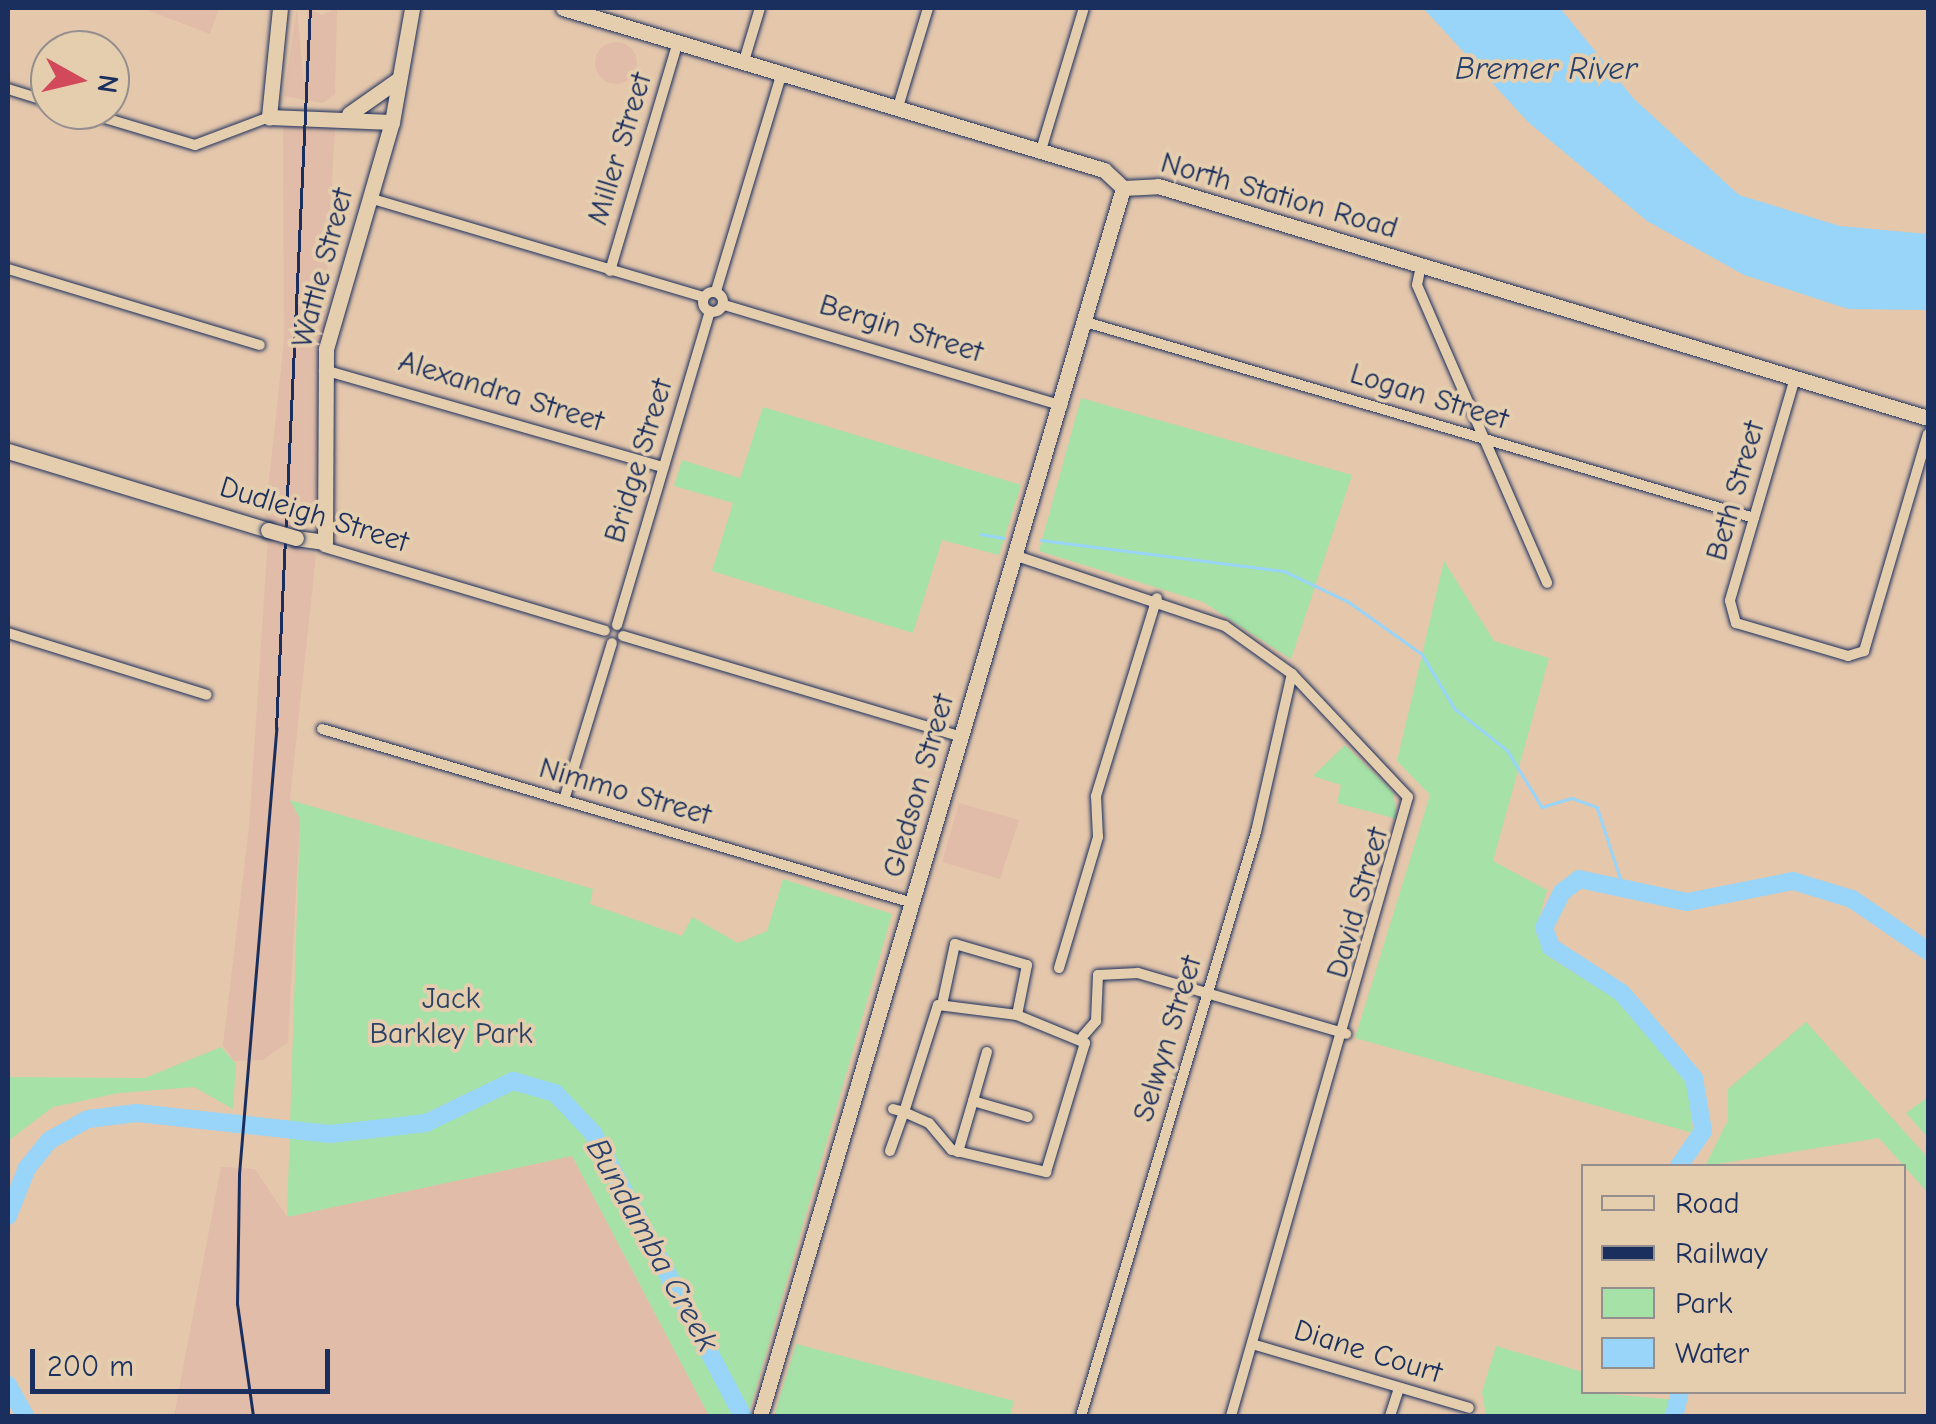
<!DOCTYPE html>
<style>
body{margin:0}
#map{position:relative;width:1936px;height:1424px;overflow:hidden;background:#e5c7ac;font-family:"Comic Neue",sans-serif}
div>[style]{position:absolute}
.built>*{inset:0;background:#e1bca8}
.round{border-radius:50%}
.green>*{inset:0;background:#a6e1a7}
.water>*{inset:0;background:#98d5f9}
.stream>*{height:2.5px;margin:-1.25px;padding:0 1.25px;transform-origin:1.25px;border-radius:1.25px;background:#98d5f9}
.river>*{height:18px;margin:-9px;padding:0 9px;transform-origin:9px;border-radius:9px;background:#98d5f9}
.roads{filter:drop-shadow(0 0 2px #1b2f5e) drop-shadow(0 0 2px #1b2f5e)}
.street>*{height:10px;margin:-5px;padding:0 5px;transform-origin:5px;border-radius:5px;background:#e5ceae}
.street>.ring{margin:-5px;padding:0;box-sizing:content-box;background:none;border:10px solid #e5ceae;border-radius:50%}
.secondary>*{height:15px;margin:-7.5px;padding:0 7.5px;transform-origin:7.5px;border-radius:7.5px;background:#e5ceae}
.rail>*{height:2.5px;margin:-1.25px;padding:0 1.25px;transform-origin:1.25px;border-radius:1.25px;background:#1b2f5e}
.bridges{filter:drop-shadow(0 0 2px #1b2f5e) drop-shadow(0 0 2px #1b2f5e)}
.secondary-bridge>*{height:15px;margin:-7.5px;padding:0 7.5px;transform-origin:7.5px;border-radius:7.5px;background:#e5ceae}
span{translate:-50% -50%;white-space:nowrap;text-align:center;line-height:1.15;-webkit-text-stroke:8px #e5ceae;paint-order:stroke}
.street-label{font-size:30px;color:#1b2f5e}
.park-label{font-size:30px;color:#294165}
.water-label{font-size:32px;color:#28406e;font-style:italic}
.frame{position:absolute;inset:0;border:10px solid #1b2f5e;pointer-events:none}
.legend{position:absolute;left:1581px;top:1164px;width:325px;height:230px;box-sizing:border-box;background:#e5ceae;border:2px solid #948e8e;margin:0;padding:12px 18px;list-style:none;font-size:30px;color:#1b2f5e}
.legend li{display:flex;align-items:center;gap:20px;height:50px}
.legend b{width:50px;border:2px solid #948e8e}
.north{position:absolute;left:30px;top:30px;width:100px;height:100px;box-sizing:border-box;background:#e5ceae;border:2px solid #948e8e;border-radius:50%;rotate:98deg;font-size:28px;font-weight:700;line-height:40px;text-align:center;color:#1b2f5e}
.north::after{content:'';display:block;margin:auto;width:35px;height:45px;background:#d1495b;clip-path:polygon(50% 0,100% 100%,50% 72%,0 100%)}
.scale{position:absolute;left:30px;top:1349px;width:300px;height:45px;box-sizing:border-box;border:5px solid #1b2f5e;border-top:0;padding-left:12px;font-size:30px;line-height:35px;white-space:nowrap;color:#1b2f5e;-webkit-text-stroke:8px #e5ceae;paint-order:stroke}
</style>
<div id="map">
<div class="built">
<div style="clip-path:polygon(142px 8px,219px 8px,210px 34px)"></div>
<div style="clip-path:polygon(297px 8px,304px 86px,308px 8px,322px 15px,337px 8px,335px 94px,323px 103px,284px 96px)"></div>
<div class="round" style="left:595px;top:42px;width:42px;height:42px"></div>
<div style="clip-path:polygon(295px 122px,335px 127px,314px 519px,295px 531px,265px 518px,284px 340px,283px 128px)"></div>
<div style="clip-path:polygon(268px 538px,316px 555px,290px 799px,300px 819px,288px 1042px,263px 1060px,234px 1061px,223px 1045px,249px 827px)"></div>
<div style="clip-path:polygon(959px 803px,1019px 820px,1000px 879px,942px 862px)"></div>
<div style="clip-path:polygon(572px 1156px,709px 1416px,174px 1416px,221px 1167px,255px 1169px,287px 1217px)"></div>
</div>
<div class="green">
<div style="clip-path:polygon(1081px 398px,1352px 475px,1291px 659px,1203px 602px,1039px 551px)"></div>
<div style="clip-path:polygon(763px 407px,1021px 485px,999px 555px,942px 540px,913px 633px,712px 571px,733px 503px,674px 486px,682px 460px,740px 478px)"></div>
<div style="clip-path:polygon(1444px 561px,1494px 641px,1549px 658px,1493px 861px,1547px 890px,1535px 932px,1549px 957px,1619px 1001px,1661px 1044px,1687px 1081px,1693px 1133px,1355px 1038px,1430px 795px,1397px 761px)"></div>
<div style="clip-path:polygon(1345px 745px,1393px 792px,1397px 819px,1337px 803px,1341px 785px,1313px 776px)"></div>
<div style="clip-path:polygon(290px 800px,593px 889px,590px 904px,682px 936px,692px 917px,738px 943px,767px 931px,783px 879px,892px 914px,748px 1416px,709px 1416px,572px 1156px,287px 1217px,300px 819px)"></div>
<div style="clip-path:polygon(1806px 1022px,1928px 1158px,1928px 1193px,1879px 1138px,1705px 1166px,1728px 1120px,1728px 1089px)"></div>
<div style="clip-path:polygon(221px 1047px,236px 1064px,233px 1109px,194px 1087px,119px 1093px,53px 1107px,8px 1141px,8px 1077px,145px 1078px)"></div>
<div style="clip-path:polygon(1928px 1097px,1928px 1138px,1906px 1113px)"></div>
<div style="clip-path:polygon(796px 1344px,1014px 1401px,1010px 1416px,774px 1416px)"></div>
<div style="clip-path:polygon(1496px 1346px,1583px 1372px,1584px 1392px,1678px 1400px,1674px 1416px,1486px 1416px,1482px 1392px)"></div>
</div>
<div class="water">
<div style="clip-path:polygon(1423px 8px,1560px 8px,1634px 99px,1739px 195px,1840px 226px,1928px 234px,1928px 310px,1848px 309px,1744px 275px,1647px 221px,1528px 122px)"></div>
</div>
<div class="stream">
<div style="left:981px;top:534px;width:23px;rotate:10deg"></div>
<div style="left:1041px;top:540px;width:245px;rotate:7.3deg"></div>
<div style="left:1284px;top:571px;width:72px;rotate:25.5deg"></div>
<div style="left:1349px;top:602px;width:90px;rotate:35.5deg"></div>
<div style="left:1422px;top:654px;width:64px;rotate:59deg"></div>
<div style="left:1455px;top:709px;width:66px;rotate:38.3deg"></div>
<div style="left:1507px;top:750px;width:67px;rotate:58.4deg"></div>
<div style="left:1542px;top:807px;width:31px;rotate:-17deg"></div>
<div style="left:1572px;top:798px;width:27px;rotate:20deg"></div>
<div style="left:1597px;top:807px;width:89px;rotate:71.8deg"></div>
</div>
<div class="river">
<div style="left:1679px;top:1166px;width:42px;rotate:-55.6deg"></div>
<div style="left:1703px;top:1131px;width:54px;rotate:-99.6deg"></div>
<div style="left:1694px;top:1078px;width:111px;rotate:-130.3deg"></div>
<div style="left:1622px;top:993px;width:85px;rotate:-147.1deg"></div>
<div style="left:1551px;top:947px;width:20px;rotate:-110deg"></div>
<div style="left:1544px;top:928px;width:40px;rotate:-63.4deg"></div>
<div style="left:1562px;top:892px;width:21px;rotate:-37deg"></div>
<div style="left:1579px;top:879px;width:110px;rotate:12deg"></div>
<div style="left:1687px;top:902px;width:108px;rotate:-11.2deg"></div>
<div style="left:1793px;top:881px;width:62px;rotate:17deg"></div>
<div style="left:1852px;top:899px;width:92px;rotate:34.4deg"></div>
<div style="left:8px;top:1216px;width:52px;rotate:-68.4deg"></div>
<div style="left:27px;top:1168px;width:36px;rotate:-51deg"></div>
<div style="left:50px;top:1140px;width:43px;rotate:-28.9deg"></div>
<div style="left:88px;top:1119px;width:49px;rotate:-7deg"></div>
<div style="left:137px;top:1113px;width:194px;rotate:6.2deg"></div>
<div style="left:330px;top:1134px;width:97px;rotate:-6.5deg"></div>
<div style="left:426px;top:1123px;width:97px;rotate:-25.8deg"></div>
<div style="left:513px;top:1081px;width:44px;rotate:15.9deg"></div>
<div style="left:555px;top:1093px;width:55px;rotate:46.5deg"></div>
<div style="left:593px;top:1133px;width:320px;rotate:62.1deg"></div>
<div style="left:8px;top:1385px;width:35px;rotate:61deg"></div>
<div style="left:1674px;top:1416px;width:25px;rotate:-76deg"></div>
</div>
<div class="roads">
<div class="street">
<div style="left:744px;top:61px;width:55px;rotate:-73.2deg"></div>
<div style="left:8px;top:89px;width:44px;rotate:17.2deg"></div>
<div style="left:898px;top:107px;width:103px;rotate:-73.1deg"></div>
<div style="left:78px;top:110px;width:122px;rotate:16.7deg"></div>
<div style="left:195px;top:145px;width:79px;rotate:-20.7deg"></div>
<div style="left:1041px;top:150px;width:148px;rotate:-73.2deg"></div>
<div style="left:369px;top:198px;width:349px;rotate:16.5deg"></div>
<div style="left:1421px;top:266px;width:19px;rotate:102deg"></div>
<div style="left:1417px;top:285px;width:325px;rotate:66.4deg"></div>
<div style="left:8px;top:269px;width:263px;rotate:16.8deg"></div>
<div style="left:610px;top:271px;width:239px;rotate:-73.5deg"></div>
<div style="left:716px;top:291px;width:228px;rotate:-73.2deg"></div>
<div class="ring" style="left:703px;top:292px;width:10px;height:10px"></div>
<div style="left:724px;top:305px;width:353px;rotate:16.6deg"></div>
<div style="left:1089px;top:323px;width:693px;rotate:16.34deg"></div>
<div style="left:324px;top:370px;width:353px;rotate:16deg"></div>
<div style="left:1795px;top:378px;width:232px;rotate:106.3deg"></div>
<div style="left:1730px;top:601px;width:23px;rotate:75deg"></div>
<div style="left:1736px;top:623px;width:117px;rotate:16.4deg"></div>
<div style="left:1848px;top:656px;width:17px;rotate:-17deg"></div>
<div style="left:1864px;top:651px;width:226px;rotate:-73.6deg"></div>
<div style="left:324px;top:547px;width:293px;rotate:16.6deg"></div>
<div style="left:1017px;top:556px;width:219px;rotate:18.6deg"></div>
<div style="left:1225px;top:626px;width:82px;rotate:35.6deg"></div>
<div style="left:1292px;top:674px;width:169px;rotate:46.7deg"></div>
<div style="left:1408px;top:797px;width:644px;rotate:105.96deg"></div>
<div style="left:617px;top:625px;width:327px;rotate:-73.5deg"></div>
<div style="left:8px;top:633px;width:208px;rotate:17.3deg"></div>
<div style="left:623px;top:636px;width:354px;rotate:16.6deg"></div>
<div style="left:322px;top:729px;width:616px;rotate:16.41deg"></div>
<div style="left:564px;top:800px;width:164px;rotate:-73deg"></div>
<div style="left:1059px;top:968px;width:137px;rotate:-73.4deg"></div>
<div style="left:1098px;top:837px;width:41px;rotate:-92.8deg"></div>
<div style="left:1096px;top:796px;width:207px;rotate:-72.9deg"></div>
<div style="left:1083px;top:1036px;width:20px;rotate:-49deg"></div>
<div style="left:1096px;top:1021px;width:46px;rotate:-87.5deg"></div>
<div style="left:1098px;top:975px;width:40px;rotate:-2.9deg"></div>
<div style="left:1138px;top:973px;width:217px;rotate:16.3deg"></div>
<div style="left:973px;top:1101px;width:51px;rotate:-74.1deg"></div>
<div style="left:893px;top:1109px;width:11px;rotate:15deg"></div>
<div style="left:904px;top:1112px;width:112px;rotate:-72.4deg"></div>
<div style="left:938px;top:1005px;width:80px;rotate:7.2deg"></div>
<div style="left:1017px;top:1015px;width:51px;rotate:-78.7deg"></div>
<div style="left:1027px;top:965px;width:75px;rotate:-163.7deg"></div>
<div style="left:955px;top:944px;width:57px;rotate:102.1deg"></div>
<div style="left:890px;top:1151px;width:41px;rotate:-70.3deg"></div>
<div style="left:904px;top:1112px;width:27px;rotate:24deg"></div>
<div style="left:929px;top:1123px;width:35px;rotate:50deg"></div>
<div style="left:952px;top:1150px;width:97px;rotate:13.2deg"></div>
<div style="left:1046px;top:1172px;width:135px;rotate:-73.2deg"></div>
<div style="left:1085px;top:1043px;width:74px;rotate:-157.6deg"></div>
<div style="left:958px;top:1152px;width:53px;rotate:-73.6deg"></div>
<div style="left:973px;top:1101px;width:57px;rotate:16.2deg"></div>
<div style="left:1252px;top:1344px;width:226px;rotate:16.4deg"></div>
<div style="left:1081px;top:1416px;width:610px;rotate:-73.32deg"></div>
<div style="left:1256px;top:832px;width:162px;rotate:-77.2deg"></div>
<div style="left:1390px;top:1416px;width:29px;rotate:-72deg"></div>
</div>
<div class="secondary">
<div style="left:280px;top:8px;width:110px;rotate:95.8deg"></div>
<div style="left:269px;top:117px;width:123px;rotate:2.3deg"></div>
<div style="left:563px;top:8px;width:565px;rotate:16.67deg"></div>
<div style="left:1104px;top:170px;width:26px;rotate:43deg"></div>
<div style="left:349px;top:114px;width:61px;rotate:-35deg"></div>
<div style="left:1123px;top:188px;width:35px;rotate:-3deg"></div>
<div style="left:1158px;top:186px;width:804px;rotate:16.77deg"></div>
<div style="left:8px;top:451px;width:272px;rotate:16.9deg"></div>
<div style="left:296px;top:538px;width:29px;rotate:8deg"></div>
<div style="left:325px;top:542px;width:193px;rotate:-89.7deg"></div>
<div style="left:326px;top:349px;width:236px;rotate:-73.8deg"></div>
<div style="left:392px;top:122px;width:116px;rotate:-80deg"></div>
<div style="left:760px;top:1416px;width:1281px;rotate:-73.53deg"></div>
</div>
</div>
<div class="rail">
<div style="left:253px;top:1416px;width:113px;rotate:-98.1deg"></div>
<div style="left:237px;top:1304px;width:130px;rotate:-89.1deg"></div>
<div style="left:239px;top:1174px;width:447px;rotate:-85.2deg"></div>
<div style="left:276px;top:729px;width:722px;rotate:-87.3deg"></div>
</div>
<div class="bridges">
<div class="secondary-bridge">
<div style="left:268px;top:530px;width:29px;rotate:16deg"></div>
</div>
</div>
<div class="street-label">
<span style="left:620px;top:149px;rotate:-73deg">Miller Street</span>
<span style="left:1279px;top:196px;rotate:16deg">North Station Road</span>
<span style="left:323px;top:268px;rotate:-75deg">Wattle Street</span>
<span style="left:901px;top:329px;rotate:17deg">Bergin Street</span>
<span style="left:501px;top:392px;rotate:17deg">Alexandra Street</span>
<span style="left:1429px;top:397px;rotate:17deg">Logan Street</span>
<span style="left:639px;top:461px;rotate:-73deg">Bridge Street</span>
<span style="left:1736px;top:491px;rotate:-74deg">Beth Street</span>
<span style="left:314px;top:515px;rotate:17deg">Dudleigh Street</span>
<span style="left:919px;top:786px;rotate:-74deg">Gledson Street</span>
<span style="left:625px;top:792px;rotate:16deg">Nimmo Street</span>
<span style="left:1358px;top:903px;rotate:-74deg">David Street</span>
<span style="left:1168px;top:1039px;rotate:-73deg">Selwyn Street</span>
<span style="left:1368px;top:1352px;rotate:17deg">Diane Court</span>
</div>
<div class="park-label">
<span style="left:451px;top:1016px">Jack<br>Barkley Park</span>
</div>
<div class="water-label">
<span style="left:1546px;top:69px">Bremer River</span>
<span style="left:652px;top:1245px;rotate:61deg">Bundamba Creek</span>
</div>
<div class="frame"></div>
<ul class="legend">
<li><b style="height:12px;background:#e5ceae"></b>Road</li>
<li><b style="height:12px;background:#1b2f5e"></b>Railway</li>
<li><b style="height:28px;background:#a6e1a7"></b>Park</li>
<li><b style="height:28px;background:#98d5f9"></b>Water</li>
</ul>
<div class="north">N</div>
<div class="scale">200 m</div>
</div>
